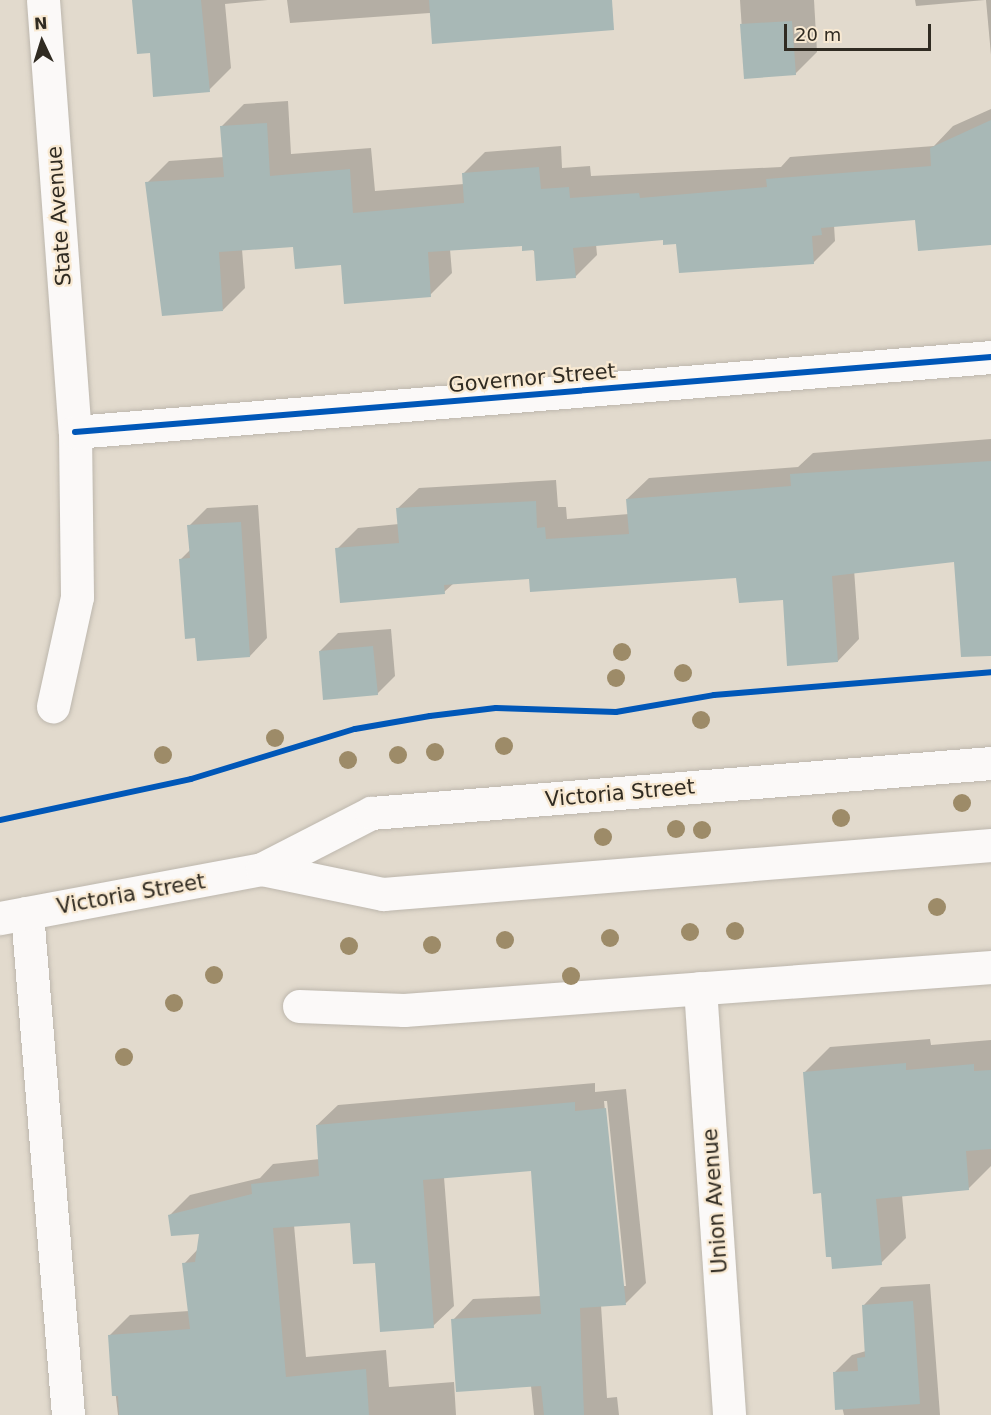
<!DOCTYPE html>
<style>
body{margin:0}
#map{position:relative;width:991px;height:1415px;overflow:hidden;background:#e2dacd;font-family:"DejaVu Sans",sans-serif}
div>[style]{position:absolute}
.shadow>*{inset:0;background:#0003}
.building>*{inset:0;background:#a8b8b6}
.roads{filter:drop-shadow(0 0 2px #bdb7ad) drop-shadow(0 0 2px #bdb7ad)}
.minor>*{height:33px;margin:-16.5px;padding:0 16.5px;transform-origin:16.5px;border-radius:16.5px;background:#fbf9f8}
.major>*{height:33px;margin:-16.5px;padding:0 16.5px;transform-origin:16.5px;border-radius:16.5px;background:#fbf9f8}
.cycleway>*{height:6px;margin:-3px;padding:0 3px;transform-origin:3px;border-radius:3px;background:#0057b8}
.trees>*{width:18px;height:18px;margin:-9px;border-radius:50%;background:#9d8b68}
span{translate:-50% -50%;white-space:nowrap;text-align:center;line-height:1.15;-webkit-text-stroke:4.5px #f8e9d2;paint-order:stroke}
.street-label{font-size:21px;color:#302b22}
.north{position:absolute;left:12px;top:12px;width:60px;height:60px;-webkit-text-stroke:4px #f8e9d2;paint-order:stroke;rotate:356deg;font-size:16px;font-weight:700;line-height:24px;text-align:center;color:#302b22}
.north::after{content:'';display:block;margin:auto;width:21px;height:27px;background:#302b22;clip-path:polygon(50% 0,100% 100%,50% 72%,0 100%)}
.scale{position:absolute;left:784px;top:24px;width:147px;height:27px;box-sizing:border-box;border:3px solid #302b22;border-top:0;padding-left:8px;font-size:18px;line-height:21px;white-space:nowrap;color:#302b22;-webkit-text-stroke:4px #f8e9d2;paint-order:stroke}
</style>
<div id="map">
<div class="shadow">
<div style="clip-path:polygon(133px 0,268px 0,225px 4px,231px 68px,209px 90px)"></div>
<div style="clip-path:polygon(287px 0,610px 0,290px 23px)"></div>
<div style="clip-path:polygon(740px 0,814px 0,817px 52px,795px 74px,745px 77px)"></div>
<div style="clip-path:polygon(915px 0,985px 0,916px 6px)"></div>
<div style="clip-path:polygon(986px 0,991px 0,991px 55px)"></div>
<div style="clip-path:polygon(288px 101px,291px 154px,371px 148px,375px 191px,464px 184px,463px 174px,485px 152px,561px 146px,562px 168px,590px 166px,591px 176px,781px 167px,790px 157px,934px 146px,953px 126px,991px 109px,991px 244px,917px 218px,834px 225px,835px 241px,813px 263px,664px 238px,596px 244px,597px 255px,575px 277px,523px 244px,450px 249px,452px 273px,430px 295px,295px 245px,242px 249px,245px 288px,223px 310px,147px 183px,169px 161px,224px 157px,222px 126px,244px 104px)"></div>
<div style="clip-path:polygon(991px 439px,991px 607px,956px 561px,854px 569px,859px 639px,838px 661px,784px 599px,738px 577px,530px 577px,454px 583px,444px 592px,337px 549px,358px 528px,399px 524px,397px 509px,419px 488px,556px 480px,558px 507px,566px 507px,567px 519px,629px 514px,627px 499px,649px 478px,798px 467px,813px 453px)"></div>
<div style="clip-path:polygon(258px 505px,267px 638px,250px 656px,197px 636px,181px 559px,190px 550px,189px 526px,207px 508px)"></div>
<div style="clip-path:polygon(391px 629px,395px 676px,377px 694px,320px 651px,338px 633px)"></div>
<div style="clip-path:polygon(930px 1039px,931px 1045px,991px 1040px,991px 1166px,968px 1189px,902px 1195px,906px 1238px,881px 1263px,822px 1192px,805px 1072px,830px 1047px)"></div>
<div style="clip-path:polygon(evenodd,595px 1083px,595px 1092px,626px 1089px,646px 1283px,626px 1303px,601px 1305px,607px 1398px,617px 1397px,619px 1415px,534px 1415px,531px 1386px,453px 1320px,473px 1299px,541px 1296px,532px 1169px,444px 1177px,454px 1306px,433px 1326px,376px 1261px,352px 1221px,294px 1225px,306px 1357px,386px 1350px,389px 1387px,454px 1382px,456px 1415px,118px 1415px,109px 1336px,130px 1315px,189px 1311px,184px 1264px,198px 1249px,201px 1232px,169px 1216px,190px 1195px,260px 1178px,273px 1164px,320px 1159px,317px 1125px,338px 1105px,595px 1083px,604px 1101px,607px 1101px,626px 1286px,623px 1286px,604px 1101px)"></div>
<div style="clip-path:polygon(930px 1284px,940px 1415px,844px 1415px,834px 1373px,852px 1355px,866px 1351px,864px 1305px,881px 1287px)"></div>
</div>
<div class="building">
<div style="clip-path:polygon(132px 0,201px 0,210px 92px,153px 97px,150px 53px,137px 54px)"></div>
<div style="clip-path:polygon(429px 0,612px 0,614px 30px,432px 44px)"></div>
<div style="clip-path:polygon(792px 21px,796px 75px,744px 79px,740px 24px)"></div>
<div style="clip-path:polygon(991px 120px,991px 245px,918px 251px,915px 220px,821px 228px,822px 235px,812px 236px,814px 264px,679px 273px,676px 244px,663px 245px,663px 240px,573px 248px,576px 278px,536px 281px,534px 250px,522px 251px,522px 246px,428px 252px,431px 297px,344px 304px,341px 265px,295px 269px,293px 247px,219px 252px,223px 311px,162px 316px,145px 182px,224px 177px,220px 126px,267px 123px,270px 176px,350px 169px,353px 213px,464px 203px,462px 173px,539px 167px,541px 189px,569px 187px,570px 198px,639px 193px,640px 198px,767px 187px,766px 179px,931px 166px,930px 148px)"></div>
<div style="clip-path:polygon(991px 461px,991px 656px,961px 657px,954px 562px,832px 576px,838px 662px,787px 666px,783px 600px,739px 603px,736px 578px,530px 592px,529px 579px,444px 585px,445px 594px,340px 603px,335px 548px,399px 543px,396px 508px,536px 501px,537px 528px,545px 527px,546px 539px,629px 534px,626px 499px,791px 486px,790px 474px)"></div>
<div style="clip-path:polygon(241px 522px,250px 657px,197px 661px,195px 638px,185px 639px,179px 559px,190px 558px,187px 525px)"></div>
<div style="clip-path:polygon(373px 646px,378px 695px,323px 700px,319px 651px)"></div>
<div style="clip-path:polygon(906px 1063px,906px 1070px,974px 1064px,974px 1071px,991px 1070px,991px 1149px,966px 1151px,969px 1190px,876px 1199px,882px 1265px,832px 1269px,831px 1257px,826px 1257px,821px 1193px,813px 1194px,803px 1072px)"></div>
<div style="clip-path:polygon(575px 1102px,575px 1111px,606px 1108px,626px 1305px,580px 1308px,584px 1415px,544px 1415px,541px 1386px,456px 1392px,451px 1319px,541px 1314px,531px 1171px,423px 1180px,434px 1328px,380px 1332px,375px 1263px,353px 1264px,350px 1223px,273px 1228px,286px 1377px,366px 1369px,369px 1415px,119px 1415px,118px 1396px,112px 1396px,108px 1335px,190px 1329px,182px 1263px,195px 1262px,199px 1234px,171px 1236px,168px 1215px,252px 1194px,251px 1184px,319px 1176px,316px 1125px)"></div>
<div style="clip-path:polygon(913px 1301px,920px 1404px,835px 1410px,833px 1372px,858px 1371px,857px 1358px,865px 1357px,862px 1305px)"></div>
</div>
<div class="roads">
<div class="minor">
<div style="left:43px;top:0;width:433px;rotate:85.8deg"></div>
<div style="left:75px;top:432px;width:165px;rotate:89.3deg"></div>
<div style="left:77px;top:597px;width:112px;rotate:102.4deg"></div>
<div style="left:75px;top:432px;width:919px;rotate:-4.68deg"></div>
<div style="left:27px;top:913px;width:504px;rotate:85.33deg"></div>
<div style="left:700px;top:988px;width:428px;rotate:86.1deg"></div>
<div style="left:299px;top:1006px;width:105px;rotate:2.2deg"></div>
<div style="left:404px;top:1010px;width:589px;rotate:-4.19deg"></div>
</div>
<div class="major">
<div style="left:262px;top:869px;width:124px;rotate:11.7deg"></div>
<div style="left:383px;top:894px;width:610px;rotate:-4.61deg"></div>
<div style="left:0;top:918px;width:267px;rotate:-10.6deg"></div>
<div style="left:262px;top:869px;width:123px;rotate:-27.2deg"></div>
<div style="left:371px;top:813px;width:622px;rotate:-4.61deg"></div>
</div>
</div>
<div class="cycleway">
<div style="left:75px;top:432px;width:919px;rotate:-4.68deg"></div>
<div style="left:0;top:820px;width:195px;rotate:-12.1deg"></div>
<div style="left:191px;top:779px;width:171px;rotate:-17deg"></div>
<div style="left:355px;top:729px;width:76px;rotate:-9.8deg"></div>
<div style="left:430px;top:716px;width:66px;rotate:-6.9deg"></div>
<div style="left:496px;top:708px;width:120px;rotate:1.9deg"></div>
<div style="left:616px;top:712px;width:99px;rotate:-9.8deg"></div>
<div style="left:714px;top:695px;width:278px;rotate:-4.7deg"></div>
</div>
<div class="trees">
<div style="left:622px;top:652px"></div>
<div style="left:683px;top:673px"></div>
<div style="left:616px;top:678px"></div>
<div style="left:701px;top:720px"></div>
<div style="left:275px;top:738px"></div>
<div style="left:504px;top:746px"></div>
<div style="left:435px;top:752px"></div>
<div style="left:163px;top:755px"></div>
<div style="left:398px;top:755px"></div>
<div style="left:348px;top:760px"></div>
<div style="left:962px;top:803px"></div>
<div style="left:841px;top:818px"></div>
<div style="left:676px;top:829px"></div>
<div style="left:702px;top:830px"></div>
<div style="left:603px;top:837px"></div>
<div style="left:937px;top:907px"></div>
<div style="left:735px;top:931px"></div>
<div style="left:690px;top:932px"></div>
<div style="left:610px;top:938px"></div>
<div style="left:505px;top:940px"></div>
<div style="left:432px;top:945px"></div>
<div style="left:349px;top:946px"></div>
<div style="left:214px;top:975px"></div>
<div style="left:571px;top:976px"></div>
<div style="left:174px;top:1003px"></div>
<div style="left:124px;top:1057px"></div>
</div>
<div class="street-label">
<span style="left:59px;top:216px;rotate:-94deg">State Avenue</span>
<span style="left:532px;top:378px;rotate:-5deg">Governor Street</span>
<span style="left:620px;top:793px;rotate:-5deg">Victoria Street</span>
<span style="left:131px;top:894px;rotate:-10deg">Victoria Street</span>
<span style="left:715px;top:1201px;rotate:-94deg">Union Avenue</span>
</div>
<div class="north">N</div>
<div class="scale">20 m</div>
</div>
